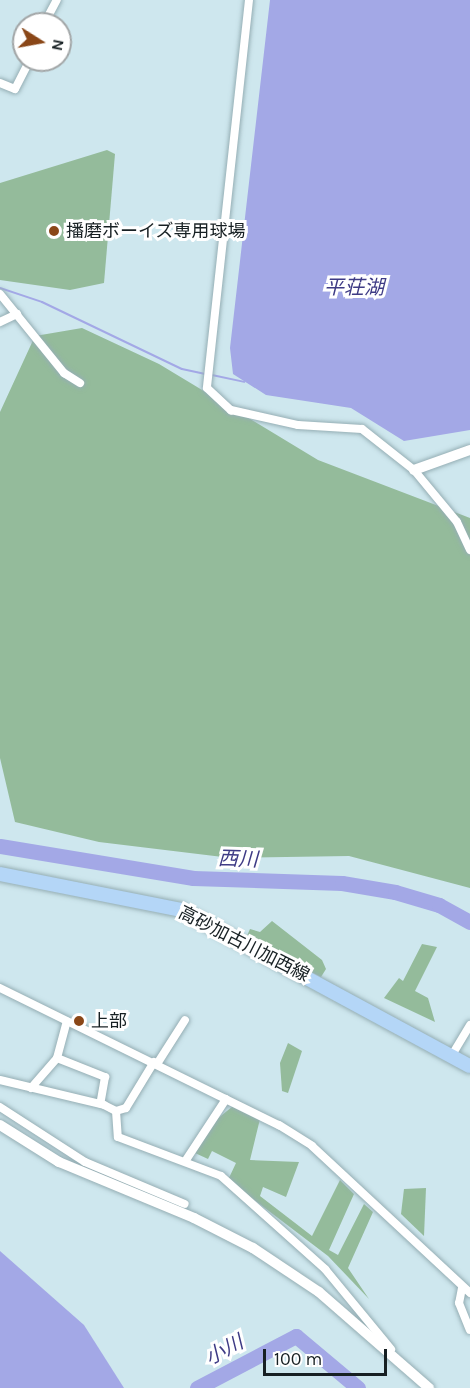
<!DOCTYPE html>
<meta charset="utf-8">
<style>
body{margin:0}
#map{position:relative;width:470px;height:1388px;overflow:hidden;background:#cee7ee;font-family:Karla,"Noto Sans JP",sans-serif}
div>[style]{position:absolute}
.green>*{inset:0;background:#94bb9b}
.water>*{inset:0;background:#a3a8e6}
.stream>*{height:2px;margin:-1px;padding:0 1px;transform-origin:1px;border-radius:1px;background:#a3a8e6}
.river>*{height:15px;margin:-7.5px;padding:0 7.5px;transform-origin:7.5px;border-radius:7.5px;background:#a3a8e6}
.roads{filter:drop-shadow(0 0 2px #95aeb4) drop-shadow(0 0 2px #95aeb4)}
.minor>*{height:8px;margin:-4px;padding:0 4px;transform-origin:4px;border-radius:4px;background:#fff}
.tertiary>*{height:10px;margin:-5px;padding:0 5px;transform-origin:5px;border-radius:5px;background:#fff}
.primary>*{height:14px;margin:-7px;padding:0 7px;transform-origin:7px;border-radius:7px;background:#b4d6f7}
.dots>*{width:16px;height:16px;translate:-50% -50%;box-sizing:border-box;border:3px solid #fff;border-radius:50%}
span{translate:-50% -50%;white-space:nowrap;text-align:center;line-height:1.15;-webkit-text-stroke:6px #fff;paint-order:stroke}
.poi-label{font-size:18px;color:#172023}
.left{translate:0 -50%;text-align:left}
.street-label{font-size:18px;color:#172023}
.water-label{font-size:20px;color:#3e3b85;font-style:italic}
.north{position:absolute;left:12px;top:12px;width:60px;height:60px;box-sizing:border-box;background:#fff;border:2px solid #a2a6a7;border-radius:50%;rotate:101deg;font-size:16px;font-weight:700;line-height:24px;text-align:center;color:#172023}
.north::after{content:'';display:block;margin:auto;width:21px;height:27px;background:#8a4718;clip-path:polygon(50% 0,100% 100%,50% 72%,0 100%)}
.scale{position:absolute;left:263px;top:1349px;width:124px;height:27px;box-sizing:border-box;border:3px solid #172023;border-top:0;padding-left:8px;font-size:18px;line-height:21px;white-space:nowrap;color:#172023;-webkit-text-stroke:4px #fff;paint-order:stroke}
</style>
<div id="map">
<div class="green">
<div style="clip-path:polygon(107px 150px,115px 154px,104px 283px,70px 290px,0 280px,0 183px)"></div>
<div style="clip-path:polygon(82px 328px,159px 364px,318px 460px,470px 518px,470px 888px,349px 856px,231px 858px,99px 842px,15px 822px,0 758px,0 412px,35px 336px)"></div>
<div style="clip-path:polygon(272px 921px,322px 960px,326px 969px,321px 977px,246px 938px,250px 929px,260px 932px)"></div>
<div style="clip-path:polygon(422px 944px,437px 947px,415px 991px,428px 998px,435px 1022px,384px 998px,399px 978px,403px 981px)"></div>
<div style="clip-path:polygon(288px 1043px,302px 1051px,288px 1093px,282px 1091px,280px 1063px)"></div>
<div style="clip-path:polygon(233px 1106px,260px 1119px,250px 1160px,299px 1162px,286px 1197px,263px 1187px,260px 1196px,312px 1236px,340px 1180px,354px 1194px,329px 1250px,338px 1255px,364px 1204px,373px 1212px,348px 1268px,369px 1299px,328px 1256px,228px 1180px,236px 1163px,212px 1151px,208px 1159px,195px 1153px,216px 1120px)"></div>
<div style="clip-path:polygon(426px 1188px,424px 1236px,401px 1214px,404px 1189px)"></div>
</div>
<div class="water">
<div style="clip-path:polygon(270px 0,470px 0,470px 430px,404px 441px,351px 408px,266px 395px,233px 374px,230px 348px)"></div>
<div style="clip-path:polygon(0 1251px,84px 1325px,124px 1388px,0 1388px)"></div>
</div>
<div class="stream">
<div style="left:0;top:288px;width:44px;rotate:18.4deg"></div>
<div style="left:42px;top:302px;width:155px;rotate:25.6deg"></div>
<div style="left:182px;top:369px;width:25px;rotate:12deg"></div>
<div style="left:212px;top:375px;width:33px;rotate:12deg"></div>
</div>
<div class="river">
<div style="left:0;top:846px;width:196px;rotate:9.4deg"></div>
<div style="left:193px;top:878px;width:149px;rotate:1.9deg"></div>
<div style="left:342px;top:883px;width:54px;rotate:9.6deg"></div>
<div style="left:395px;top:892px;width:46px;rotate:16.5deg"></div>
<div style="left:439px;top:905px;width:35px;rotate:29deg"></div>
<div style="left:197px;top:1388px;width:112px;rotate:-27.7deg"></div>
<div style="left:296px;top:1336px;width:81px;rotate:40deg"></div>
</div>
<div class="roads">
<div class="minor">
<div style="left:249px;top:0;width:390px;rotate:96.2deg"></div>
<div style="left:207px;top:388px;width:33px;rotate:43deg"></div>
<div style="left:231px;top:410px;width:69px;rotate:12.6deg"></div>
<div style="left:298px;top:425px;width:64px;rotate:3.6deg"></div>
<div style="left:362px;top:429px;width:66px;rotate:38.3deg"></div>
<div style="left:414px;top:470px;width:67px;rotate:50.4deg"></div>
<div style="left:457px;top:522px;width:31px;rotate:65deg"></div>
<div style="left:44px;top:24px;width:27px;rotate:-62deg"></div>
<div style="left:0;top:83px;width:16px;rotate:22deg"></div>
<div style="left:15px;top:89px;width:33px;rotate:-63deg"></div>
<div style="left:0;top:294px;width:102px;rotate:51deg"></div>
<div style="left:64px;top:373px;width:19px;rotate:32deg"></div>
<div style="left:0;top:322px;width:19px;rotate:-25deg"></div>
<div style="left:0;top:988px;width:311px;rotate:26.2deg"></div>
<div style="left:279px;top:1125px;width:39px;rotate:32deg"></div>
<div style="left:312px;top:1146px;width:216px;rotate:42.9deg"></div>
<div style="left:452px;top:1055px;width:35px;rotate:-59deg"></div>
<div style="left:57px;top:1058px;width:52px;rotate:21.6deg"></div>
<div style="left:105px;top:1077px;width:27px;rotate:100deg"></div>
<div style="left:157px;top:1064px;width:52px;rotate:-57.5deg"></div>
<div style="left:0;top:1080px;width:107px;rotate:13.5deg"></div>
<div style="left:104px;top:1105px;width:13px;rotate:27deg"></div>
<div style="left:116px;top:1111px;width:26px;rotate:86deg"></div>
<div style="left:118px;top:1137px;width:110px;rotate:20.7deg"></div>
<div style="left:221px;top:1176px;width:140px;rotate:41.8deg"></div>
<div style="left:325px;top:1269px;width:104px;rotate:50.5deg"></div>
<div style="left:31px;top:1088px;width:40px;rotate:-49deg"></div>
<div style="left:57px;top:1058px;width:38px;rotate:-75deg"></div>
<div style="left:0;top:1107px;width:101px;rotate:32.9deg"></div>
<div style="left:85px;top:1162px;width:108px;rotate:22.8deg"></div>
<div style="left:116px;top:1111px;width:10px;rotate:-17deg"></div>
<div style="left:126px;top:1108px;width:54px;rotate:-58.7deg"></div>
<div style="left:186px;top:1160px;width:73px;rotate:-56.7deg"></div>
<div style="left:462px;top:1288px;width:15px;rotate:101deg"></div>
<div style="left:459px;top:1303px;width:29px;rotate:68deg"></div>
</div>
<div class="tertiary">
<div style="left:414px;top:470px;width:59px;rotate:-19.7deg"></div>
<div style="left:0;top:1125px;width:70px;rotate:32.1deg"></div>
<div style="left:59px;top:1162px;width:146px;rotate:22.5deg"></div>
<div style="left:194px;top:1218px;width:66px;rotate:27deg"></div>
<div style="left:253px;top:1248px;width:79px;rotate:33.7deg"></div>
<div style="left:319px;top:1292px;width:146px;rotate:41.1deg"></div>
</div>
<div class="primary">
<div style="left:0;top:874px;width:185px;rotate:11.2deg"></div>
<div style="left:181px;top:910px;width:328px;rotate:28.4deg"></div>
</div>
</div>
<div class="dots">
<div style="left:54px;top:231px;background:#8a4718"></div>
<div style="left:79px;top:1021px;background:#8a4718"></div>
</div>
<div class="poi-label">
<span class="left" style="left:66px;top:231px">播磨ボーイズ専用球場</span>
<span class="left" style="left:91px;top:1021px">上部</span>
</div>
<div class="street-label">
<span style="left:244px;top:944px;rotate:27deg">高砂加古川加西線</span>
</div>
<div class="water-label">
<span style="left:354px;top:287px">平荘湖</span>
<span style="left:238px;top:859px;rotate:2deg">西川</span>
<span style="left:224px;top:1350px;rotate:-28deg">小川</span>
</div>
<div class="north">N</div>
<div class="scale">100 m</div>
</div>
